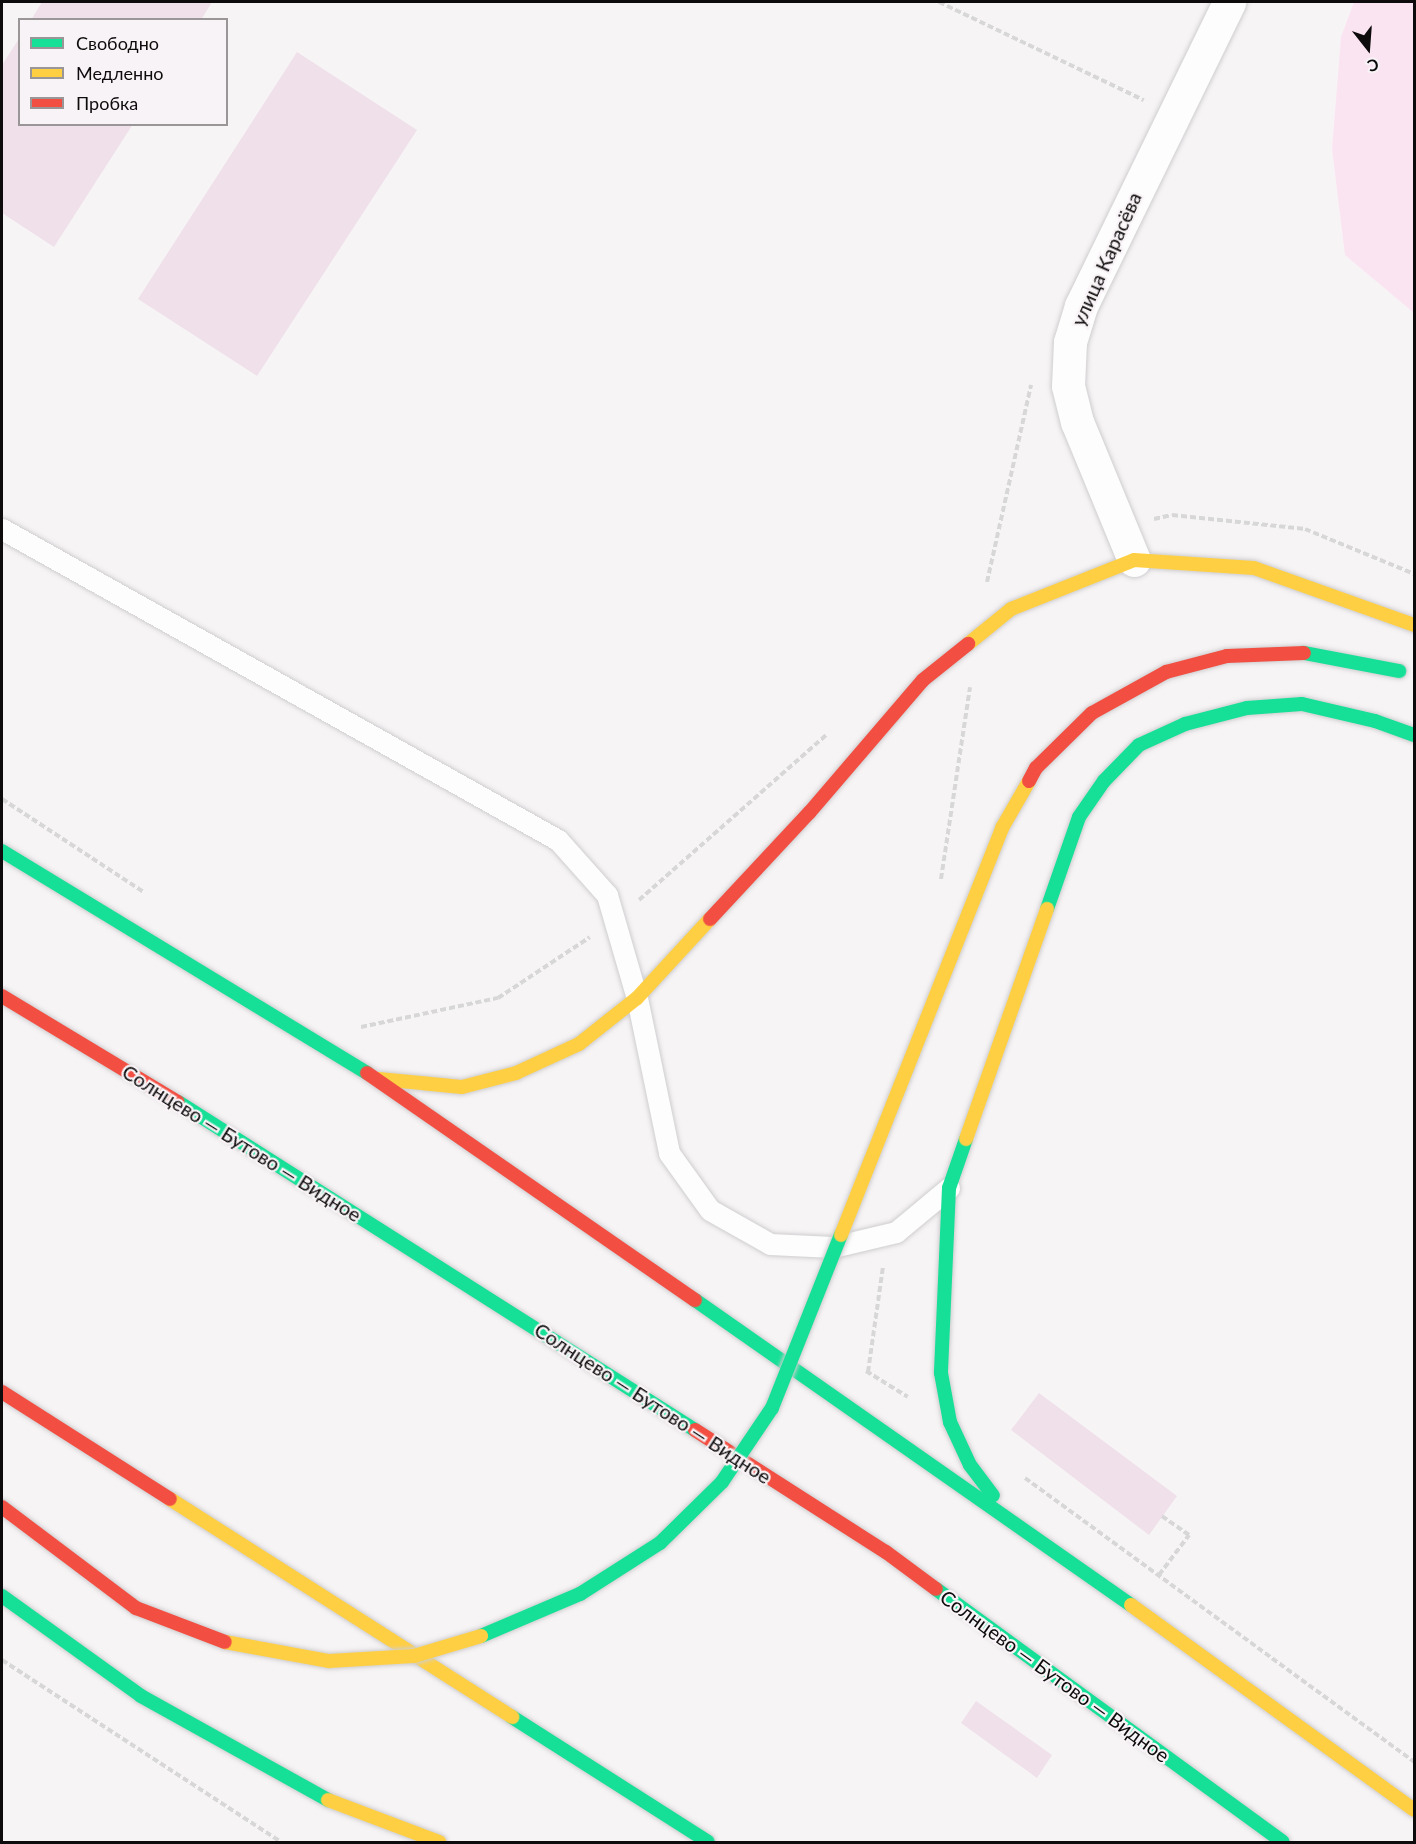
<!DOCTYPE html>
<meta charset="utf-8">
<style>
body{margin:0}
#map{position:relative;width:1416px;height:1844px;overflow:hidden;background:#f7f4f6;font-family:Lato,sans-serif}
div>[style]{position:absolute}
.green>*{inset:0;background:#fbe4f1}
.building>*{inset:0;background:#efe0e9}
.path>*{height:4px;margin-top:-2px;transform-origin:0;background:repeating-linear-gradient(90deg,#d8d7d8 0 6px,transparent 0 9px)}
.roads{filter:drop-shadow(0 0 2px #cfcecf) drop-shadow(0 0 2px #cfcecf)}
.lane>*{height:21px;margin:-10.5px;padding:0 10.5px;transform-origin:10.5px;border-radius:10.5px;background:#fefdfe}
.street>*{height:33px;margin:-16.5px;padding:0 16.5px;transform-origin:16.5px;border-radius:16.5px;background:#fefdfe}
.fast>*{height:14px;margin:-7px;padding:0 7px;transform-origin:7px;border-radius:7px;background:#16e098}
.slow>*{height:14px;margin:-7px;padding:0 7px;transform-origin:7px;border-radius:7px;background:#ffcf43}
.jam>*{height:14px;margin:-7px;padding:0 7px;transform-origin:7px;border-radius:7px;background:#f24e42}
.bridges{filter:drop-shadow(0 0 2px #cfcecf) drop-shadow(0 0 2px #cfcecf)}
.fast-bridge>*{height:14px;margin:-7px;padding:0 7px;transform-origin:7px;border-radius:7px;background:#16e098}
.slow-bridge>*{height:14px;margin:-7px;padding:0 7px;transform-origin:7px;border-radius:7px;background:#ffcf43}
.jam-bridge>*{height:14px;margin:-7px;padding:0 7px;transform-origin:7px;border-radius:7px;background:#f24e42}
span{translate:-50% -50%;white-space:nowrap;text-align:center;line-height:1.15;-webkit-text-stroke:4.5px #f8f3f6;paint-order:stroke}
.street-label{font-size:20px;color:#0d0b0c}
.frame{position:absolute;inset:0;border:3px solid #0d0b0c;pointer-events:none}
.legend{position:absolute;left:18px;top:18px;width:210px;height:108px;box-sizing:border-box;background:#f8f3f6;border:2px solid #9a9698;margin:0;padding:8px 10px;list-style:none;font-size:18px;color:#0d0b0c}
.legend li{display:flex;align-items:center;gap:12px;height:30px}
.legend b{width:30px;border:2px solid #9a9698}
.north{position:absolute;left:1338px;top:18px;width:60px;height:60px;-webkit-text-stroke:4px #f8f3f6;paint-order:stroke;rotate:163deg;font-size:16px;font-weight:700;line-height:24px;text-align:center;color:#0d0b0c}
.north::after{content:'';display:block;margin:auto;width:21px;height:27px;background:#0d0b0c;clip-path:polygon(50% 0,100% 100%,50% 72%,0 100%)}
</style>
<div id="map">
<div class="green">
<div style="clip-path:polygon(1354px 2px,1414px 2px,1414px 313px,1345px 255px,1332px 149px,1341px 37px)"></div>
</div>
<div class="building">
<div style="clip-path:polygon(42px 2px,212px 2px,201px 20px,31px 20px)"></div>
<div style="clip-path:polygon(20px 37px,20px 124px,133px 124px,54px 247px,2px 213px,2px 65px)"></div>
<div style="clip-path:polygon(297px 52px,417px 130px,257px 376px,138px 299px)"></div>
<div style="clip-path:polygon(1039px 1393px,1177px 1496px,1149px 1535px,1011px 1430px)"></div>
<div style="clip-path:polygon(976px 1701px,1052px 1755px,1037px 1778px,961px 1723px)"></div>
</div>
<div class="path">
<div style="left:939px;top:2px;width:227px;rotate:25.6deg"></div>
<div style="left:1154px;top:519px;width:18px;rotate:-13deg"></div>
<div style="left:1172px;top:515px;width:134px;rotate:6deg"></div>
<div style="left:1305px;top:529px;width:118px;rotate:22.4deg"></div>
<div style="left:987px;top:582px;width:202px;rotate:-77.4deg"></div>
<div style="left:2px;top:799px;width:171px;rotate:33.3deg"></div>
<div style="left:941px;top:879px;width:194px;rotate:-81.4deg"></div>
<div style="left:639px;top:900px;width:251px;rotate:-41.4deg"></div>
<div style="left:361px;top:1027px;width:140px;rotate:-12deg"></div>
<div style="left:498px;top:998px;width:110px;rotate:-33.5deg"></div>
<div style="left:866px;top:1371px;width:49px;rotate:31.8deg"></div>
<div style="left:868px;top:1372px;width:107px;rotate:-81.9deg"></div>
<div style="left:1025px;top:1478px;width:482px;rotate:36.1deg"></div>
<div style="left:1159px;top:1575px;width:50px;rotate:-53.1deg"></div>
<div style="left:1189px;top:1535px;width:33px;rotate:-145deg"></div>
<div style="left:2px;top:1660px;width:333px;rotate:33.1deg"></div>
</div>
<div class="roads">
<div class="lane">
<div style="left:2px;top:529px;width:637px;rotate:29.22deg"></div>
<div style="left:558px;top:840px;width:74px;rotate:48.3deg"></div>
<div style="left:607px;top:895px;width:107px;rotate:73.8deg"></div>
<div style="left:637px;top:998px;width:158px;rotate:78.3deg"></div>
<div style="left:669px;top:1153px;width:70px;rotate:54.3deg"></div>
<div style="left:710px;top:1210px;width:69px;rotate:29.5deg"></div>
<div style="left:770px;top:1244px;width:63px;rotate:2.7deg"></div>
<div style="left:833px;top:1247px;width:65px;rotate:-13.4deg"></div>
<div style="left:896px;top:1232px;width:69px;rotate:-39.7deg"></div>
</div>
<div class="street">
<div style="left:1134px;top:560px;width:149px;rotate:-112.4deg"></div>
<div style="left:1077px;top:422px;width:37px;rotate:-104deg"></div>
<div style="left:1068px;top:386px;width:44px;rotate:-87.4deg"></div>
<div style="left:1070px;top:342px;width:38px;rotate:-73deg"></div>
<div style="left:1081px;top:306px;width:338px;rotate:-64deg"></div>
</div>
<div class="fast">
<div style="left:2px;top:851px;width:427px;rotate:31.3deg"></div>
<div style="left:1047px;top:909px;width:97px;rotate:-70.8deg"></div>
<div style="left:1079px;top:817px;width:44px;rotate:-55.2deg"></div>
<div style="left:1104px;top:781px;width:50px;rotate:-45.8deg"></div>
<div style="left:1139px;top:745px;width:51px;rotate:-24.5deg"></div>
<div style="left:1185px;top:724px;width:64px;rotate:-14.5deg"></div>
<div style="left:1247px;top:708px;width:55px;rotate:-4.2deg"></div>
<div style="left:1302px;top:704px;width:75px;rotate:13.1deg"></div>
<div style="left:1375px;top:721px;width:41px;rotate:19.7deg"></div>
<div style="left:178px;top:1102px;width:612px;rotate:32.39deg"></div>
<div style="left:966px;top:1139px;width:52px;rotate:109.1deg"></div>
<div style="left:949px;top:1188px;width:185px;rotate:92.5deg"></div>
<div style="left:941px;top:1373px;width:50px;rotate:79.6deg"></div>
<div style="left:950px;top:1422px;width:47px;rotate:65.1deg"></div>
<div style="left:970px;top:1465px;width:38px;rotate:53deg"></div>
<div style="left:695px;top:1300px;width:532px;rotate:34.97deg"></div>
<div style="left:936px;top:1589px;width:429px;rotate:36.1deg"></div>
<div style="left:2px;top:1596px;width:171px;rotate:35.7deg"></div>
<div style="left:141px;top:1696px;width:214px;rotate:29.1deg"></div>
<div style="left:512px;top:1717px;width:232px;rotate:32.5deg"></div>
</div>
<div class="slow">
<div style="left:968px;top:644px;width:55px;rotate:-39.1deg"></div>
<div style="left:1011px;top:609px;width:132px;rotate:-21.7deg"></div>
<div style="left:1134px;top:560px;width:120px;rotate:3.8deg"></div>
<div style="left:1254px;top:568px;width:170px;rotate:19.6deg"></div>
<div style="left:379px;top:1079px;width:83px;rotate:5.5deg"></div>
<div style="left:462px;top:1087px;width:56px;rotate:-14.5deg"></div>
<div style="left:516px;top:1073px;width:69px;rotate:-24.7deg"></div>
<div style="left:579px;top:1044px;width:74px;rotate:-38.4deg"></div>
<div style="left:637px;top:998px;width:108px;rotate:-47.3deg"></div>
<div style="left:966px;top:1139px;width:244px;rotate:-70.6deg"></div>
<div style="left:170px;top:1499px;width:406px;rotate:32.5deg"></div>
<div style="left:1131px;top:1605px;width:349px;rotate:35.9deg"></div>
<div style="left:328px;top:1800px;width:119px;rotate:20.7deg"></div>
</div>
<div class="jam">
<div style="left:710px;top:919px;width:145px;rotate:-47deg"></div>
<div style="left:809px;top:813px;width:175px;rotate:-49.4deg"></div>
<div style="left:923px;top:680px;width:58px;rotate:-38.7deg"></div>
<div style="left:2px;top:996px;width:205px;rotate:31.1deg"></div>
<div style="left:367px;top:1073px;width:399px;rotate:34.7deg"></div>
<div style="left:2px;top:1392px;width:199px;rotate:32.5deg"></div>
<div style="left:695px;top:1430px;width:227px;rotate:32.6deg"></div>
<div style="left:886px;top:1552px;width:62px;rotate:36.5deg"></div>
</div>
</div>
<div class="bridges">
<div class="fast-bridge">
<div style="left:1304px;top:653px;width:97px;rotate:10.7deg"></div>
<div style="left:481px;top:1636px;width:108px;rotate:-23deg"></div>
<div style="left:580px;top:1594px;width:95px;rotate:-32.5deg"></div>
<div style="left:660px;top:1543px;width:87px;rotate:-44.5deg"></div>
<div style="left:722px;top:1482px;width:89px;rotate:-56deg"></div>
<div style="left:772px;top:1408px;width:186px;rotate:-68.3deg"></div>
</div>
<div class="slow-bridge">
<div style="left:841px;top:1235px;width:438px;rotate:-68.4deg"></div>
<div style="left:1002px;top:828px;width:54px;rotate:-60.1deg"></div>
<div style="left:225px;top:1642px;width:106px;rotate:10.4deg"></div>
<div style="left:329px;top:1661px;width:85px;rotate:-3.4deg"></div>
<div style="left:414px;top:1656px;width:70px;rotate:-16.6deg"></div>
</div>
<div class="jam-bridge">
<div style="left:1029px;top:781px;width:15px;rotate:-62deg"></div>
<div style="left:1036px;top:768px;width:78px;rotate:-44.5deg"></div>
<div style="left:1092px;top:713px;width:85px;rotate:-29deg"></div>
<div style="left:1166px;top:672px;width:63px;rotate:-14.7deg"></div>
<div style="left:1227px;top:656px;width:77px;rotate:-2.2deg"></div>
<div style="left:2px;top:1507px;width:168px;rotate:37deg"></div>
<div style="left:136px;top:1608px;width:95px;rotate:20.9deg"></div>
</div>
</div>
<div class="street-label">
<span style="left:1106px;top:259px;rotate:-66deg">улица Карасёва</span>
<span style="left:242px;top:1143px;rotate:32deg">Солнцево — Бутово — Видное</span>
<span style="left:653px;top:1403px;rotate:33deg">Солнцево — Бутово — Видное</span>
<span style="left:1055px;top:1676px;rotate:36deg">Солнцево — Бутово — Видное</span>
</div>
<div class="frame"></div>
<ul class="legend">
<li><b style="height:8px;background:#16e098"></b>Свободно</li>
<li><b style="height:8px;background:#ffcf43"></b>Медленно</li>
<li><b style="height:8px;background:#f24e42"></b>Пробка</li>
</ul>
<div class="north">С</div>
</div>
